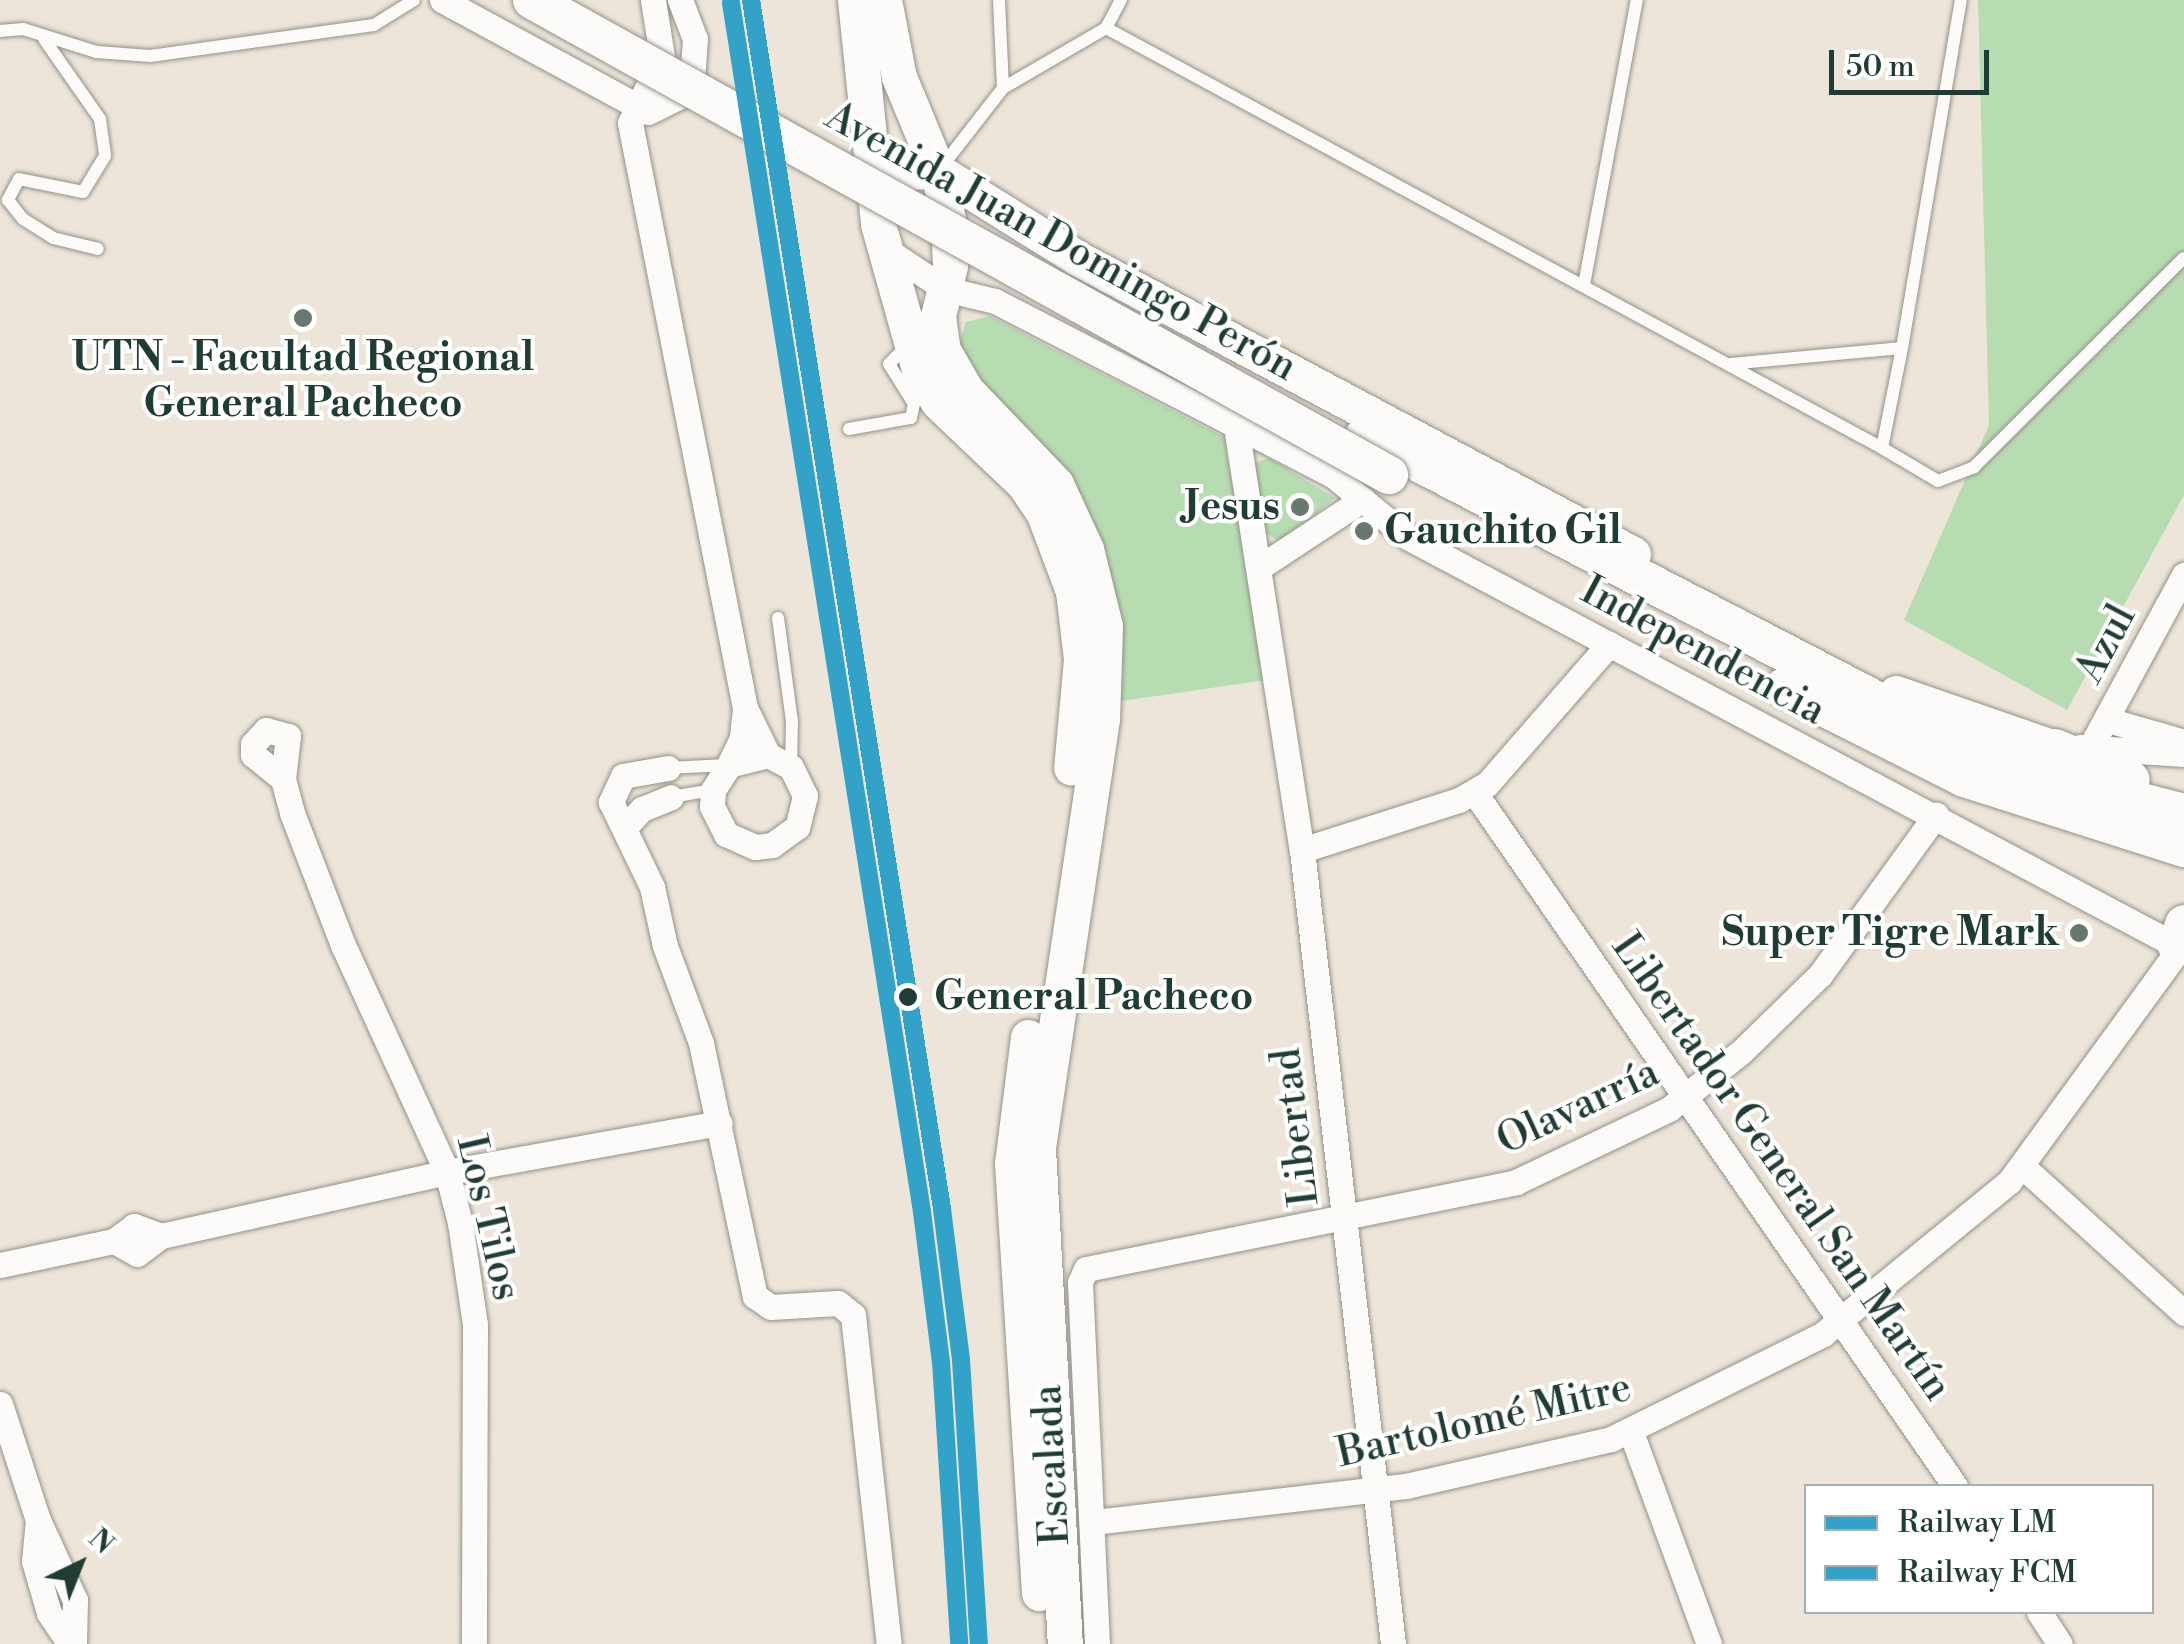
<!DOCTYPE html>
<meta charset="utf-8">
<style>
body{margin:0}
#map{position:relative;width:2184px;height:1644px;overflow:hidden;background:#ede5d9;font-family:"Libre Bodoni",serif}
div>[style]{position:absolute}
.green>*{inset:0;background:#b8dcb1}
.roads{filter:drop-shadow(0 0 2px #91928b) drop-shadow(0 0 2px #91928b)}
.service>*{height:12px;margin:-6px;padding:0 6px;transform-origin:6px;border-radius:6px;background:#fcfbf9}
.minor>*{height:25px;margin:-12.5px;padding:0 12.5px;transform-origin:12.5px;border-radius:12.5px;background:#fcfbf9}
.secondary>*{height:35px;margin:-17.5px;padding:0 17.5px;transform-origin:17.5px;border-radius:17.5px;background:#fcfbf9}
.primary>*{height:38px;margin:-19px;padding:0 19px;transform-origin:19px;border-radius:19px;background:#fcfbf9}
.bridges{filter:drop-shadow(0 0 2px #91928b) drop-shadow(0 0 2px #91928b)}
.primary-bridge>*{height:38px;margin:-19px;padding:0 19px;transform-origin:19px;border-radius:19px;background:#fcfbf9}
.rail-1>*{height:18px;margin:-9px;padding:0 9px;transform-origin:9px;border-radius:9px;background:#32a2c8}
.rail-2>*{height:18px;margin:-9px;padding:0 9px;transform-origin:9px;border-radius:9px;background:#32a2c8}
.dots>*{width:28px;height:28px;translate:-50% -50%;box-sizing:border-box;border:5px solid #fff;border-radius:50%}
span{translate:-50% -50%;white-space:nowrap;text-align:center;line-height:1.15;-webkit-text-stroke:8px #fff;paint-order:stroke}
.street-label{font-size:40px;color:#1f3d34}
.poi-label{font-size:40px;color:#1f3d34;font-weight:700}
.right{translate:-100% -50%;text-align:right}
.left{translate:0 -50%;text-align:left}
.stop-label{font-size:40px;color:#1f3d34;font-weight:700}
.legend{position:absolute;left:1804px;top:1484px;width:350px;height:130px;box-sizing:border-box;background:#fff;border:2px solid #a5b1ae;margin:0;padding:12px 18px;list-style:none;font-size:30px;color:#1f3d34}
.legend li{display:flex;align-items:center;gap:20px;height:50px}
.legend b{width:50px;border:2px solid #a5b1ae}
.north{position:absolute;left:30px;top:1514px;width:100px;height:100px;-webkit-text-stroke:8px #fff;paint-order:stroke;rotate:43deg;font-size:28px;font-weight:700;line-height:40px;text-align:center;color:#1f3d34}
.north::after{content:'';display:block;margin:auto;width:35px;height:45px;background:#1f3d34;clip-path:polygon(50% 0,100% 100%,50% 72%,0 100%)}
.scale{position:absolute;left:1829px;top:50px;width:160px;height:45px;box-sizing:border-box;border:5px solid #1f3d34;border-top:0;padding-left:12px;font-size:30px;line-height:35px;white-space:nowrap;color:#1f3d34;-webkit-text-stroke:8px #fff;paint-order:stroke}
</style>
<div id="map">
<div class="green">
<div style="clip-path:polygon(1978px 0,2184px 0,2184px 495px,2067px 710px,1904px 620px,1989px 425px)"></div>
<div style="clip-path:polygon(990px 316px,1224px 437px,1266px 680px,1115px 702px,990px 394px,958px 347px,966px 322px)"></div>
<div style="clip-path:polygon(1269px 458px,1335px 498px,1282px 542px,1263px 532px,1253px 464px)"></div>
</div>
<div class="roads">
<div class="service">
<div style="left:1106px;top:28px;width:882px;rotate:28.42deg"></div>
<div style="left:1882px;top:448px;width:102px;rotate:-78.7deg"></div>
<div style="left:1902px;top:348px;width:172px;rotate:174.7deg"></div>
<div style="left:0;top:31px;width:23px;rotate:-5deg"></div>
<div style="left:23px;top:29px;width:77px;rotate:17.3deg"></div>
<div style="left:97px;top:52px;width:53px;rotate:4.3deg"></div>
<div style="left:150px;top:56px;width:226px;rotate:-7.9deg"></div>
<div style="left:374px;top:25px;width:47px;rotate:-32deg"></div>
<div style="left:44px;top:39px;width:98px;rotate:55deg"></div>
<div style="left:100px;top:119px;width:37px;rotate:82deg"></div>
<div style="left:105px;top:156px;width:42px;rotate:121.4deg"></div>
<div style="left:83px;top:192px;width:65px;rotate:-168.5deg"></div>
<div style="left:19px;top:179px;width:24px;rotate:118deg"></div>
<div style="left:8px;top:200px;width:24px;rotate:52deg"></div>
<div style="left:23px;top:219px;width:36px;rotate:32deg"></div>
<div style="left:53px;top:238px;width:46px;rotate:13.7deg"></div>
<div style="left:1003px;top:88px;width:119px;rotate:-30.2deg"></div>
<div style="left:1106px;top:28px;width:32px;rotate:-62deg"></div>
<div style="left:940px;top:169px;width:103px;rotate:-52.1deg"></div>
<div style="left:1003px;top:88px;width:88px;rotate:-92.6deg"></div>
<div style="left:1584px;top:285px;width:290px;rotate:-79.5deg"></div>
<div style="left:1902px;top:348px;width:353px;rotate:-80.4deg"></div>
<div style="left:849px;top:429px;width:63px;rotate:-10.1deg"></div>
<div style="left:911px;top:418px;width:14px;rotate:-78deg"></div>
<div style="left:914px;top:404px;width:47px;rotate:-122deg"></div>
<div style="left:889px;top:364px;width:28px;rotate:-46deg"></div>
<div style="left:1882px;top:448px;width:65px;rotate:30.5deg"></div>
<div style="left:1938px;top:481px;width:39px;rotate:-21deg"></div>
<div style="left:1974px;top:467px;width:296px;rotate:-44.9deg"></div>
<div style="left:778px;top:618px;width:104px;rotate:82.3deg"></div>
<div style="left:792px;top:721px;width:46px;rotate:91.2deg"></div>
<div style="left:668px;top:768px;width:59px;rotate:-2.9deg"></div>
<div style="left:671px;top:797px;width:43px;rotate:-9.5deg"></div>
</div>
<div class="minor">
<div style="left:442px;top:0;width:234px;rotate:28.5deg"></div>
<div style="left:648px;top:112px;width:34px;rotate:-26deg"></div>
<div style="left:679px;top:97px;width:21px;rotate:-53deg"></div>
<div style="left:692px;top:80px;width:41px;rotate:-85.8deg"></div>
<div style="left:695px;top:39px;width:42px;rotate:-111deg"></div>
<div style="left:653px;top:0;width:58px;rotate:81deg"></div>
<div style="left:662px;top:57px;width:73px;rotate:115.9deg"></div>
<div style="left:630px;top:123px;width:596px;rotate:78.88deg"></div>
<div style="left:745px;top:708px;width:30px;rotate:96deg"></div>
<div style="left:742px;top:738px;width:30px;rotate:116deg"></div>
<div style="left:885px;top:249px;width:72px;rotate:33.7deg"></div>
<div style="left:945px;top:289px;width:51px;rotate:13.5deg"></div>
<div style="left:995px;top:301px;width:382px;rotate:27.3deg"></div>
<div style="left:1334px;top:476px;width:97px;rotate:39.6deg"></div>
<div style="left:1409px;top:538px;width:870px;rotate:27.98deg"></div>
<div style="left:1236px;top:426px;width:429px;rotate:81.2deg"></div>
<div style="left:1302px;top:850px;width:799px;rotate:83.46deg"></div>
<div style="left:1260px;top:567px;width:123px;rotate:-33.4deg"></div>
<div style="left:745px;top:708px;width:52px;rotate:63.9deg"></div>
<div style="left:768px;top:755px;width:26px;rotate:28deg"></div>
<div style="left:791px;top:767px;width:32px;rotate:64deg"></div>
<div style="left:805px;top:796px;width:32px;rotate:104deg"></div>
<div style="left:797px;top:827px;width:31px;rotate:144deg"></div>
<div style="left:772px;top:845px;width:17px;rotate:173deg"></div>
<div style="left:755px;top:847px;width:32px;rotate:-156deg"></div>
<div style="left:726px;top:834px;width:31px;rotate:-117deg"></div>
<div style="left:712px;top:806px;width:16px;rotate:-86deg"></div>
<div style="left:713px;top:790px;width:30px;rotate:-57deg"></div>
<div style="left:729px;top:765px;width:40px;rotate:-14.4deg"></div>
<div style="left:2108px;top:720px;width:79px;rotate:16.1deg"></div>
<div style="left:2091px;top:746px;width:195px;rotate:-61.5deg"></div>
<div style="left:2080px;top:747px;width:104px;rotate:3.9deg"></div>
<div style="left:668px;top:768px;width:46px;rotate:169.9deg"></div>
<div style="left:623px;top:776px;width:29px;rotate:115deg"></div>
<div style="left:611px;top:802px;width:94px;rotate:64.2deg"></div>
<div style="left:652px;top:887px;width:60px;rotate:77.6deg"></div>
<div style="left:665px;top:946px;width:103px;rotate:69.6deg"></div>
<div style="left:701px;top:1043px;width:259px;rotate:78deg"></div>
<div style="left:755px;top:1296px;width:19px;rotate:35deg"></div>
<div style="left:771px;top:1307px;width:67px;rotate:-3.4deg"></div>
<div style="left:838px;top:1303px;width:19px;rotate:39deg"></div>
<div style="left:853px;top:1315px;width:331px;rotate:83.8deg"></div>
<div style="left:283px;top:779px;width:38px;rotate:-141deg"></div>
<div style="left:253px;top:755px;width:11px;rotate:-90deg"></div>
<div style="left:253px;top:744px;width:19px;rotate:-47deg"></div>
<div style="left:266px;top:730px;width:23px;rotate:15deg"></div>
<div style="left:288px;top:736px;width:43px;rotate:96.6deg"></div>
<div style="left:283px;top:779px;width:35px;rotate:75deg"></div>
<div style="left:292px;top:813px;width:142px;rotate:68.9deg"></div>
<div style="left:343px;top:945px;width:250px;rotate:65.4deg"></div>
<div style="left:447px;top:1172px;width:53px;rotate:75.7deg"></div>
<div style="left:460px;top:1223px;width:102px;rotate:81.6deg"></div>
<div style="left:475px;top:1324px;width:320px;rotate:90.2deg"></div>
<div style="left:1475px;top:793px;width:843px;rotate:55.29deg"></div>
<div style="left:625px;top:827px;width:25px;rotate:-47deg"></div>
<div style="left:642px;top:809px;width:31px;rotate:-22deg"></div>
<div style="left:1302px;top:850px;width:165px;rotate:-17.7deg"></div>
<div style="left:1459px;top:800px;width:32px;rotate:-30deg"></div>
<div style="left:1487px;top:784px;width:186px;rotate:-48.9deg"></div>
<div style="left:2022px;top:1166px;width:219px;rotate:42.2deg"></div>
<div style="left:114px;top:1241px;width:26px;rotate:29deg"></div>
<div style="left:137px;top:1254px;width:30px;rotate:-37deg"></div>
<div style="left:161px;top:1236px;width:293px;rotate:-12.6deg"></div>
<div style="left:447px;top:1172px;width:277px;rotate:-10.2deg"></div>
<div style="left:0;top:1265px;width:116px;rotate:-11.9deg"></div>
<div style="left:114px;top:1241px;width:25px;rotate:-37deg"></div>
<div style="left:134px;top:1226px;width:29px;rotate:20deg"></div>
<div style="left:0;top:1404px;width:122px;rotate:71.9deg"></div>
<div style="left:38px;top:1520px;width:41px;rotate:95.6deg"></div>
<div style="left:34px;top:1561px;width:54px;rotate:73.9deg"></div>
<div style="left:49px;top:1613px;width:37px;rotate:56deg"></div>
<div style="left:1631px;top:1432px;width:226px;rotate:69.8deg"></div>
<div style="left:38px;top:1520px;width:88px;rotate:65.2deg"></div>
<div style="left:75px;top:1600px;width:44px;rotate:91.3deg"></div>
<div style="left:1094px;top:1522px;width:314px;rotate:-6.6deg"></div>
<div style="left:1406px;top:1486px;width:210px;rotate:-12.9deg"></div>
<div style="left:1611px;top:1439px;width:237px;rotate:-26.3deg"></div>
<div style="left:1823px;top:1334px;width:240px;rotate:-39.3deg"></div>
<div style="left:2009px;top:1182px;width:297px;rotate:-53.9deg"></div>
<div style="left:2039px;top:1612px;width:38px;rotate:57deg"></div>
<div style="left:1097px;top:1644px;width:362px;rotate:-92.7deg"></div>
<div style="left:1080px;top:1282px;width:14px;rotate:-65deg"></div>
<div style="left:1086px;top:1269px;width:439px;rotate:-11.4deg"></div>
<div style="left:1516px;top:1182px;width:170px;rotate:-25.5deg"></div>
<div style="left:1669px;top:1109px;width:92px;rotate:-38.4deg"></div>
<div style="left:1741px;top:1052px;width:110px;rotate:-44.3deg"></div>
<div style="left:1820px;top:975px;width:198px;rotate:-54.1deg"></div>
</div>
<div class="secondary">
<div style="left:855px;top:0;width:225px;rotate:84.1deg"></div>
<div style="left:878px;top:224px;width:155px;rotate:74.3deg"></div>
<div style="left:920px;top:373px;width:34px;rotate:58deg"></div>
<div style="left:938px;top:402px;width:119px;rotate:43.6deg"></div>
<div style="left:1024px;top:484px;width:36px;rotate:56deg"></div>
<div style="left:1044px;top:514px;width:82px;rotate:69.4deg"></div>
<div style="left:1073px;top:591px;width:68px;rotate:83.3deg"></div>
<div style="left:1081px;top:659px;width:109px;rotate:95.2deg"></div>
<div style="left:884px;top:0;width:78px;rotate:79deg"></div>
<div style="left:899px;top:77px;width:102px;rotate:67.5deg"></div>
<div style="left:938px;top:171px;width:49px;rotate:78.2deg"></div>
<div style="left:948px;top:219px;width:47px;rotate:87.6deg"></div>
<div style="left:950px;top:266px;width:51px;rotate:103.5deg"></div>
<div style="left:938px;top:316px;width:34px;rotate:82deg"></div>
<div style="left:943px;top:350px;width:46px;rotate:60.1deg"></div>
<div style="left:966px;top:390px;width:130px;rotate:46.2deg"></div>
<div style="left:1056px;top:484px;width:72px;rotate:65.2deg"></div>
<div style="left:1086px;top:549px;width:79px;rotate:76.1deg"></div>
<div style="left:1105px;top:626px;width:93px;rotate:91.8deg"></div>
<div style="left:1102px;top:719px;width:434px;rotate:98.5deg"></div>
<div style="left:1038px;top:1148px;width:497px;rotate:86.9deg"></div>
<div style="left:871px;top:173px;width:67px;rotate:-1.7deg"></div>
<div style="left:938px;top:171px;width:164px;rotate:32deg"></div>
<div style="left:1077px;top:258px;width:630px;rotate:28.03deg"></div>
<div style="left:1896px;top:693px;width:168px;rotate:19.1deg"></div>
<div style="left:1028px;top:1037px;width:127px;rotate:97.2deg"></div>
<div style="left:1012px;top:1163px;width:431px;rotate:86.4deg"></div>
</div>
<div class="primary">
<div style="left:1365px;top:435px;width:656px;rotate:27.42deg"></div>
<div style="left:1947px;top:737px;width:110px;rotate:21.9deg"></div>
<div style="left:2049px;top:778px;width:139px;rotate:14.5deg"></div>
<div style="left:1784px;top:687px;width:202px;rotate:26.8deg"></div>
<div style="left:1964px;top:778px;width:231px;rotate:17.7deg"></div>
<div style="left:2055px;top:748px;width:82px;rotate:22.8deg"></div>
<div style="left:2177px;top:946px;width:23px;rotate:-72deg"></div>
</div>
</div>
<div class="bridges">
<div class="primary-bridge">
<div style="left:532px;top:0;width:980px;rotate:29deg"></div>
</div>
</div>
<div class="rail-1">
<div style="left:751px;top:0;width:1224px;rotate:81.02deg"></div>
<div style="left:942px;top:1209px;width:152px;rotate:82.8deg"></div>
<div style="left:961px;top:1360px;width:285px;rotate:86.4deg"></div>
</div>
<div class="rail-2">
<div style="left:731px;top:3px;width:1224px;rotate:81.02deg"></div>
<div style="left:922px;top:1212px;width:151px;rotate:82.8deg"></div>
<div style="left:941px;top:1362px;width:283px;rotate:86.3deg"></div>
</div>
<div class="dots">
<div style="left:303px;top:318px;background:#67786e"></div>
<div style="left:1300px;top:507px;background:#67786e"></div>
<div style="left:1364px;top:531px;background:#67786e"></div>
<div style="left:2079px;top:933px;background:#67786e"></div>
<div style="left:908px;top:997px;background:#1f3d34"></div>
</div>
<div class="street-label">
<span style="left:1061px;top:242px;rotate:29deg">Avenida Juan Domingo Perón</span>
<span style="left:2106px;top:644px;rotate:-62deg">Azul</span>
<span style="left:1703px;top:651px;rotate:28deg">Independencia</span>
<span style="left:1578px;top:1107px;rotate:-25deg">Olavarría</span>
<span style="left:1296px;top:1127px;rotate:-97deg">Libertad</span>
<span style="left:1781px;top:1167px;rotate:55deg">Libertador General San Martín</span>
<span style="left:488px;top:1218px;rotate:77deg">Los Tilos</span>
<span style="left:1484px;top:1421px;rotate:-13deg">Bartolomé Mitre</span>
<span style="left:1052px;top:1465px;rotate:-93deg">Escalada</span>
</div>
<div class="poi-label">
<span style="left:303px;top:381px">UTN - Facultad Regional<br>General Pacheco</span>
<span class="right" style="left:1280px;top:507px">Jesus</span>
<span class="left" style="left:1384px;top:531px">Gauchito Gil</span>
<span class="right" style="left:2059px;top:933px">Super Tigre Mark</span>
</div>
<div class="stop-label">
<span class="left" style="left:934px;top:997px">General Pacheco</span>
</div>
<ul class="legend">
<li><b style="height:12px;background:#32a2c8"></b>Railway LM</li>
<li><b style="height:12px;background:#32a2c8"></b>Railway FCM</li>
</ul>
<div class="north">N</div>
<div class="scale">50 m</div>
</div>
